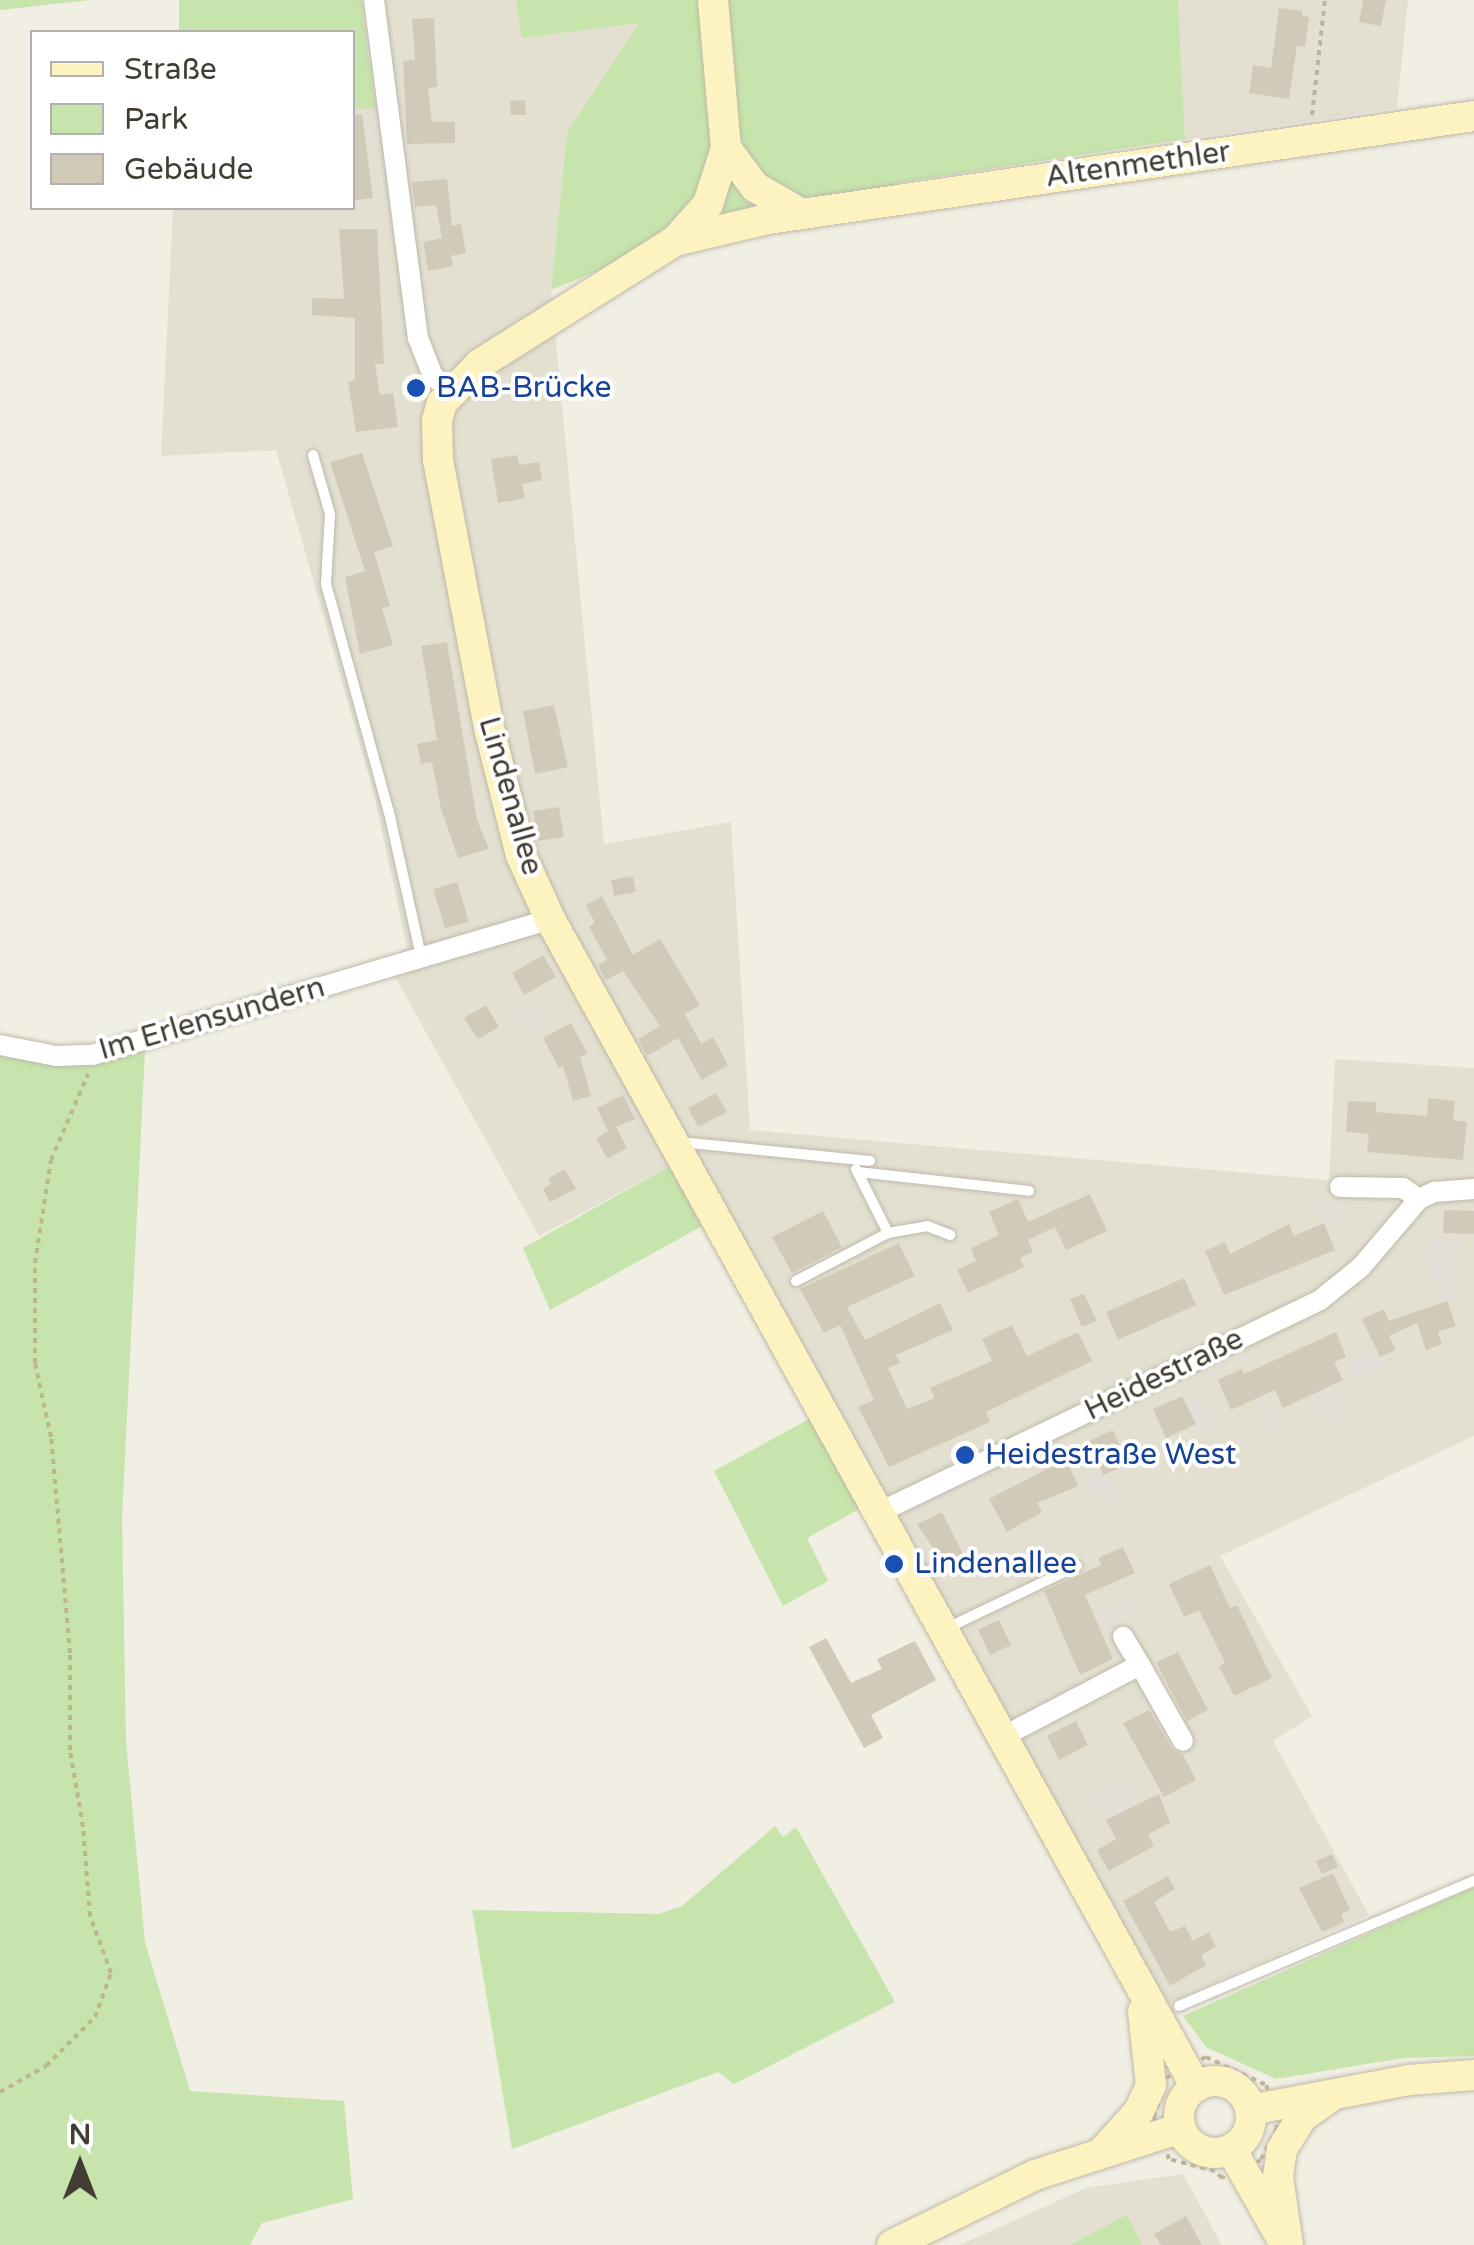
<!DOCTYPE html>
<meta charset="utf-8">
<style>
body{margin:0}
#map{position:relative;width:1474px;height:2245px;overflow:hidden;background:#f1eee3;font-family:"Varela Round",sans-serif}
div>[style]{position:absolute}
.residential>*{inset:0;background:#e4e0d1}
.industrial>*{inset:0;background:#e2dfd8}
.round{border-radius:50%}
.green>*{inset:0;background:#c6e4ac}
.building>*{inset:0;background:#d2cab8}
.path>*{height:4px;margin-top:-2px;transform-origin:0;background:repeating-linear-gradient(90deg,#bdb397 0 5px,transparent 0 10px)}
.roads{filter:drop-shadow(0 0 2px #beb9a9) drop-shadow(0 0 2px #beb9a9)}
.lane>*{height:10px;margin:-5px;padding:0 5px;transform-origin:5px;border-radius:5px;background:#fff}
.street>*{height:20px;margin:-10px;padding:0 10px;transform-origin:10px;border-radius:10px;background:#fff}
.secondary>*{height:30px;margin:-15px;padding:0 15px;transform-origin:15px;border-radius:15px;background:#fcf3c1}
.secondary>.ring{margin:-15px;padding:0;box-sizing:content-box;background:none;border:30px solid #fcf3c1;border-radius:50%}
.dots>*{width:28px;height:28px;translate:-50% -50%;box-sizing:border-box;border:5px solid #fff;border-radius:50%}
span{translate:-50% -50%;white-space:nowrap;text-align:center;line-height:1.15;-webkit-text-stroke:8px #fff;paint-order:stroke}
.street-label{font-size:30px;color:#423d33}
.transit-label{font-size:30px;color:#164399}
.left{translate:0 -50%;text-align:left}
.legend{position:absolute;left:30px;top:30px;width:325px;height:180px;box-sizing:border-box;background:#fff;border:2px solid #b3b1ad;margin:0;padding:12px 18px;list-style:none;font-size:30px;color:#423d33}
.legend li{display:flex;align-items:center;gap:20px;height:50px}
.legend b{width:50px;border:2px solid #b3b1ad}
.north{position:absolute;left:30px;top:2115px;width:100px;height:100px;-webkit-text-stroke:8px #fff;paint-order:stroke;rotate:0deg;font-size:28px;font-weight:700;line-height:40px;text-align:center;color:#423d33}
.north::after{content:'';display:block;margin:auto;width:35px;height:45px;background:#423d33;clip-path:polygon(50% 0,100% 100%,50% 72%,0 100%)}
</style>
<div id="map">
<div class="residential">
<div style="clip-path:polygon(361px 0,516px 0,523px 38px,640px 22px,567px 133px,551px 290px,604px 844px,731px 822px,750px 1130px,1329px 1180px,1335px 1059px,1474px 1068px,1474px 1436px,1220px 1556px,1312px 1716px,1273px 1741px,1369px 1915px,1169px 2003px,670px 1166px,539px 1236px,393px 973px,387px 960px,407px 948px,374px 794px,276px 450px,161px 456px,173px 208px,352px 208px,353px 110px,376px 107px)"></div>
<div style="clip-path:polygon(1178px 0,1408px 0,1397px 108px,1185px 139px)"></div>
<div style="clip-path:polygon(1183px 2174px,1222px 2245px,960px 2245px,1086px 2188px)"></div>
</div>
<div class="industrial">
<div class="round" style="left:521px;top:1007px;width:22px;height:22px"></div>
<div style="clip-path:polygon(1334px 1198px,1342px 1218px,1324px 1225px,1316px 1205px)"></div>
<div style="clip-path:polygon(1432px 1241px,1466px 1241px,1466px 1252px,1460px 1252px,1462px 1281px,1454px 1284px,1458px 1297px,1441px 1303px,1427px 1258px,1431px 1257px)"></div>
<div style="clip-path:polygon(1376px 1350px,1384px 1366px,1356px 1379px,1348px 1363px)"></div>
<div style="clip-path:polygon(1332px 1384px,1344px 1411px,1325px 1420px,1313px 1394px)"></div>
<div style="clip-path:polygon(1201px 1399px,1215px 1431px,1201px 1437px,1187px 1405px)"></div>
<div style="clip-path:polygon(1263px 1400px,1267px 1410px,1276px 1406px,1284px 1424px,1268px 1431px,1255px 1403px)"></div>
<div style="clip-path:polygon(1101px 1470px,1122px 1502px,1111px 1508px,1102px 1492px,1091px 1498px,1081px 1478px)"></div>
<div style="clip-path:polygon(1137px 1592px,1146px 1608px,1107px 1628px,1098px 1612px)"></div>
<div style="clip-path:polygon(1123px 1779px,1137px 1805px,1106px 1820px,1092px 1794px)"></div>
</div>
<div class="green">
<div style="clip-path:polygon(0 0,90px 0,0 10px)"></div>
<div style="clip-path:polygon(179px 0,361px 0,376px 108px,353px 110px,352px 32px,179px 32px)"></div>
<div style="clip-path:polygon(516px 0,699px 0,714px 119px,711px 159px,700px 188px,678px 219px,607px 267px,551px 290px,567px 133px,639px 23px,522px 38px)"></div>
<div style="clip-path:polygon(725px 0,1178px 0,1185px 139px,897px 183px,898px 192px,829px 200px,796px 197px,767px 182px,748px 160px,739px 132px)"></div>
<div style="clip-path:polygon(731px 175px,769px 210px,704px 226px)"></div>
<div style="clip-path:polygon(0 1051px,94px 1062px,145px 1051px,122px 1519px,126px 1741px,145px 1942px,190px 2091px,344px 2101px,353px 2199px,262px 2223px,250px 2245px,0 2245px)"></div>
<div style="clip-path:polygon(670px 1166px,704px 1225px,550px 1310px,523px 1248px)"></div>
<div style="clip-path:polygon(811px 1418px,861px 1508px,807px 1538px,828px 1581px,783px 1606px,714px 1471px)"></div>
<div style="clip-path:polygon(775px 1826px,783px 1837px,796px 1827px,895px 2002px,734px 2084px,718px 2072px,512px 2149px,472px 1910px,658px 1914px,682px 1906px)"></div>
<div style="clip-path:polygon(1474px 1887px,1474px 2056px,1403px 2058px,1276px 2079px,1206px 2047px,1183px 2016px)"></div>
<div style="clip-path:polygon(1127px 2215px,1142px 2245px,1070px 2245px)"></div>
</div>
<div class="building">
<div style="clip-path:polygon(1363px 0,1386px 0,1381px 26px,1359px 22px)"></div>
<div style="clip-path:polygon(1279px 8px,1302px 11px,1302px 16px,1309px 17px,1305px 47px,1297px 46px,1289px 99px,1249px 93px,1253px 65px,1271px 68px)"></div>
<div style="clip-path:polygon(434px 18px,437px 87px,428px 88px,432px 122px,455px 122px,455px 143px,407px 144px,403px 61px,415px 60px,412px 19px)"></div>
<div style="clip-path:polygon(525px 100px,526px 115px,511px 115px,510px 101px)"></div>
<div style="clip-path:polygon(362px 114px,373px 198px,352px 201px,352px 115px)"></div>
<div style="clip-path:polygon(447px 179px,452px 226px,461px 224px,466px 253px,451px 256px,453px 266px,428px 271px,423px 242px,442px 238px,436px 205px,415px 207px,412px 182px)"></div>
<div style="clip-path:polygon(339px 229px,377px 229px,384px 364px,375px 364px,380px 395px,393px 393px,398px 427px,356px 432px,348px 382px,355px 380px,355px 318px,312px 315px,312px 298px,344px 299px)"></div>
<div style="clip-path:polygon(362px 453px,393px 546px,374px 552px,390px 606px,382px 608px,393px 645px,360px 654px,345px 577px,365px 571px,330px 462px)"></div>
<div style="clip-path:polygon(517px 455px,519px 465px,539px 462px,542px 480px,522px 484px,525px 498px,498px 503px,491px 459px)"></div>
<div style="clip-path:polygon(447px 642px,477px 820px,489px 849px,458px 858px,441px 809px,432px 762px,421px 764px,417px 744px,437px 740px,421px 646px)"></div>
<div style="clip-path:polygon(554px 705px,568px 767px,535px 774px,523px 711px)"></div>
<div style="clip-path:polygon(559px 807px,564px 837px,538px 841px,533px 811px)"></div>
<div style="clip-path:polygon(633px 876px,636px 892px,614px 896px,611px 880px)"></div>
<div style="clip-path:polygon(457px 882px,469px 922px,445px 928px,433px 889px)"></div>
<div style="clip-path:polygon(602px 896px,633px 955px,660px 939px,700px 1005px,685px 1014px,701px 1044px,713px 1037px,728px 1065px,702px 1080px,678px 1038px,647px 1056px,638px 1039px,660px 1026px,623px 971px,606px 980px,598px 965px,607px 960px,589px 927px,595px 923px,586px 905px)"></div>
<div style="clip-path:polygon(543px 955px,556px 977px,524px 995px,512px 973px)"></div>
<div style="clip-path:polygon(486px 1005px,499px 1027px,478px 1039px,464px 1018px)"></div>
<div style="clip-path:polygon(571px 1023px,587px 1053px,580px 1057px,591px 1096px,573px 1101px,563px 1066px,559px 1068px,543px 1038px)"></div>
<div style="clip-path:polygon(716px 1093px,727px 1112px,698px 1127px,688px 1108px)"></div>
<div style="clip-path:polygon(623px 1095px,635px 1119px,616px 1127px,627px 1148px,607px 1159px,596px 1138px,612px 1129px,608px 1131px,597px 1108px)"></div>
<div style="clip-path:polygon(1428px 1098px,1455px 1101px,1453px 1120px,1467px 1122px,1463px 1160px,1367px 1152px,1369px 1134px,1346px 1132px,1348px 1101px,1376px 1102px,1376px 1112px,1427px 1116px)"></div>
<div style="clip-path:polygon(565px 1169px,576px 1189px,550px 1202px,543px 1189px,551px 1184px,548px 1178px)"></div>
<div style="clip-path:polygon(1090px 1194px,1107px 1231px,1066px 1250px,1055px 1227px,1028px 1240px,1033px 1252px,1020px 1258px,1024px 1267px,968px 1293px,957px 1270px,976px 1261px,971px 1248px,999px 1235px,989px 1212px,1018px 1199px,1028px 1222px)"></div>
<div style="clip-path:polygon(1444px 1210px,1474px 1211px,1474px 1234px,1443px 1233px)"></div>
<div style="clip-path:polygon(823px 1211px,842px 1247px,792px 1273px,772px 1237px)"></div>
<div style="clip-path:polygon(1324px 1223px,1335px 1250px,1224px 1295px,1205px 1251px,1225px 1242px,1230px 1254px,1289px 1224px,1294px 1236px)"></div>
<div style="clip-path:polygon(899px 1243px,915px 1276px,847px 1307px,865px 1340px,940px 1303px,953px 1330px,896px 1355px,900px 1363px,888px 1368px,907px 1409px,935px 1398px,930px 1388px,992px 1361px,982px 1339px,1012px 1325px,1027px 1356px,1078px 1332px,1092px 1361px,986px 1412px,990px 1422px,889px 1467px,858px 1407px,874px 1400px,840px 1325px,824px 1333px,800px 1289px)"></div>
<div style="clip-path:polygon(1184px 1278px,1196px 1305px,1118px 1340px,1106px 1312px)"></div>
<div style="clip-path:polygon(1084px 1294px,1097px 1321px,1082px 1327px,1070px 1299px)"></div>
<div style="clip-path:polygon(1447px 1301px,1456px 1326px,1438px 1332px,1442px 1344px,1426px 1350px,1417px 1323px,1389px 1336px,1396px 1350px,1380px 1357px,1362px 1319px,1384px 1309px,1389px 1321px)"></div>
<div style="clip-path:polygon(1336px 1332px,1346px 1357px,1334px 1362px,1343px 1380px,1283px 1408px,1275px 1390px,1231px 1410px,1218px 1380px,1242px 1369px,1244px 1374px)"></div>
<div style="clip-path:polygon(1182px 1396px,1196px 1424px,1166px 1438px,1153px 1409px)"></div>
<div style="clip-path:polygon(1113px 1430px,1128px 1465px,1103px 1475px,1089px 1441px)"></div>
<div style="clip-path:polygon(1066px 1459px,1078px 1486px,1037px 1503px,1042px 1512px,1007px 1532px,989px 1499px)"></div>
<div style="clip-path:polygon(942px 1512px,966px 1560px,948px 1570px,917px 1524px)"></div>
<div style="clip-path:polygon(1123px 1547px,1135px 1573px,1085px 1595px,1113px 1659px,1080px 1675px,1044px 1591px,1101px 1565px,1098px 1558px)"></div>
<div style="clip-path:polygon(1210px 1565px,1230px 1608px,1237px 1605px,1272px 1678px,1234px 1696px,1219px 1666px,1225px 1663px,1199px 1610px,1184px 1617px,1169px 1584px)"></div>
<div style="clip-path:polygon(999px 1620px,1011px 1645px,990px 1655px,978px 1630px)"></div>
<div style="clip-path:polygon(826px 1638px,851px 1683px,882px 1669px,877px 1659px,915px 1641px,936px 1680px,871px 1715px,883px 1738px,864px 1748px,809px 1647px)"></div>
<div style="clip-path:polygon(1178px 1652px,1208px 1710px,1187px 1721px,1156px 1662px)"></div>
<div style="clip-path:polygon(1149px 1710px,1172px 1749px,1183px 1755px,1196px 1780px,1164px 1797px,1123px 1723px)"></div>
<div style="clip-path:polygon(1076px 1721px,1088px 1745px,1059px 1760px,1047px 1736px)"></div>
<div style="clip-path:polygon(1159px 1794px,1170px 1823px,1148px 1834px,1154px 1846px,1109px 1871px,1097px 1850px,1116px 1839px,1106px 1820px)"></div>
<div style="clip-path:polygon(1332px 1854px,1338px 1867px,1322px 1874px,1316px 1861px)"></div>
<div style="clip-path:polygon(1333px 1873px,1350px 1910px,1341px 1914px,1344px 1922px,1322px 1932px,1299px 1888px)"></div>
<div style="clip-path:polygon(1168px 1876px,1175px 1889px,1154px 1902px,1170px 1932px,1185px 1926px,1193px 1941px,1209px 1932px,1216px 1947px,1201px 1955px,1206px 1965px,1170px 1986px,1123px 1901px)"></div>
<div style="clip-path:polygon(1186px 2216px,1202px 2245px,1161px 2245px,1154px 2234px)"></div>
</div>
<div class="path">
<div style="left:1312px;top:115px;width:116px;rotate:-83.6deg"></div>
<div style="left:1206px;top:2057px;width:66px;rotate:25deg"></div>
<div style="left:1266px;top:2085px;width:22px;rotate:68deg"></div>
<div style="left:1274px;top:2105px;width:23px;rotate:83deg"></div>
<div style="left:1277px;top:2128px;width:36px;rotate:117deg"></div>
<div style="left:1261px;top:2160px;width:43px;rotate:155.2deg"></div>
<div style="left:1222px;top:2178px;width:10px;rotate:-135deg"></div>
<div style="left:1215px;top:2171px;width:48px;rotate:-165.4deg"></div>
<div style="left:1169px;top:2159px;width:45px;rotate:-109.7deg"></div>
<div style="left:1154px;top:2117px;width:41px;rotate:-72.9deg"></div>
<div style="left:1166px;top:2078px;width:45px;rotate:-27.7deg"></div>
<div style="left:0;top:2092px;width:53px;rotate:-29.5deg"></div>
<div style="left:46px;top:2066px;width:69px;rotate:-45deg"></div>
<div style="left:95px;top:2017px;width:47px;rotate:-70deg"></div>
<div style="left:111px;top:1973px;width:61px;rotate:-110.2deg"></div>
<div style="left:90px;top:1916px;width:89px;rotate:-94.5deg"></div>
<div style="left:83px;top:1827px;width:78px;rotate:-99.6deg"></div>
<div style="left:70px;top:1750px;width:97px;rotate:-90deg"></div>
<div style="left:70px;top:1653px;width:217px;rotate:-95deg"></div>
<div style="left:51px;top:1437px;width:76px;rotate:-102.2deg"></div>
<div style="left:35px;top:1363px;width:100px;rotate:-90deg"></div>
<div style="left:35px;top:1263px;width:104px;rotate:-81.2deg"></div>
<div style="left:51px;top:1160px;width:94px;rotate:-66.7deg"></div>
</div>
<div class="roads">
<div class="lane">
<div style="left:313px;top:455px;width:61px;rotate:73.9deg"></div>
<div style="left:330px;top:514px;width:70px;rotate:93.3deg"></div>
<div style="left:326px;top:584px;width:237px;rotate:74.6deg"></div>
<div style="left:389px;top:812px;width:148px;rotate:77.5deg"></div>
<div style="left:680px;top:1142px;width:191px;rotate:5.7deg"></div>
<div style="left:856px;top:1169px;width:72px;rotate:63.4deg"></div>
<div style="left:888px;top:1233px;width:40px;rotate:-10deg"></div>
<div style="left:927px;top:1226px;width:25px;rotate:21deg"></div>
<div style="left:858px;top:1172px;width:172px;rotate:6.3deg"></div>
<div style="left:796px;top:1281px;width:104px;rotate:-27.6deg"></div>
<div style="left:947px;top:1628px;width:144px;rotate:-25.5deg"></div>
<div style="left:1179px;top:2006px;width:320px;rotate:-23deg"></div>
</div>
<div class="street">
<div style="left:374px;top:0;width:341px;rotate:82.6deg"></div>
<div style="left:418px;top:338px;width:41px;rotate:68.5deg"></div>
<div style="left:433px;top:376px;width:23px;rotate:41deg"></div>
<div style="left:0;top:1045px;width:57px;rotate:11.1deg"></div>
<div style="left:56px;top:1056px;width:36px;rotate:-2deg"></div>
<div style="left:92px;top:1055px;width:478px;rotate:-16.5deg"></div>
<div style="left:1340px;top:1187px;width:63px;rotate:0.9deg"></div>
<div style="left:1403px;top:1188px;width:19px;rotate:35deg"></div>
<div style="left:880px;top:1512px;width:488px;rotate:-25.7deg"></div>
<div style="left:1320px;top:1300px;width:53px;rotate:-38.8deg"></div>
<div style="left:1361px;top:1267px;width:89px;rotate:-49.5deg"></div>
<div style="left:1419px;top:1199px;width:17px;rotate:-25deg"></div>
<div style="left:1434px;top:1192px;width:40px;rotate:-4.3deg"></div>
<div style="left:1140px;top:1665px;width:87px;rotate:60.5deg"></div>
<div style="left:1004px;top:1736px;width:153px;rotate:-27.6deg"></div>
<div style="left:1140px;top:1665px;width:33px;rotate:-121deg"></div>
</div>
<div class="secondary">
<div style="left:713px;top:0;width:149px;rotate:85deg"></div>
<div style="left:726px;top:148px;width:59px;rotate:107.8deg"></div>
<div style="left:708px;top:204px;width:50px;rotate:131.7deg"></div>
<div style="left:675px;top:241px;width:231px;rotate:147.8deg"></div>
<div style="left:480px;top:364px;width:54px;rotate:134.3deg"></div>
<div style="left:442px;top:403px;width:18px;rotate:106deg"></div>
<div style="left:437px;top:420px;width:40px;rotate:88.6deg"></div>
<div style="left:438px;top:460px;width:277px;rotate:79.2deg"></div>
<div style="left:490px;top:732px;width:127px;rotate:75.9deg"></div>
<div style="left:521px;top:855px;width:70px;rotate:65.6deg"></div>
<div style="left:550px;top:919px;width:1335px;rotate:61.05deg"></div>
<div style="left:726px;top:148px;width:49px;rotate:53.4deg"></div>
<div style="left:755px;top:187px;width:54px;rotate:29.9deg"></div>
<div style="left:675px;top:241px;width:96px;rotate:-13.3deg"></div>
<div style="left:768px;top:219px;width:713px;rotate:-8.3deg"></div>
<div class="ring" style="left:1179px;top:2081px;width:42px;height:42px"></div>
<div style="left:1250px;top:2110px;width:162px;rotate:-10.7deg"></div>
<div style="left:1409px;top:2080px;width:65px;rotate:-4.4deg"></div>
<div style="left:1105px;top:2149px;width:51px;rotate:-48.2deg"></div>
<div style="left:1139px;top:2111px;width:29px;rotate:-65deg"></div>
<div style="left:1151px;top:2085px;width:74px;rotate:-96.2deg"></div>
<div style="left:1231px;top:2149px;width:98px;rotate:60.5deg"></div>
<div style="left:892px;top:2245px;width:159px;rotate:-26.1deg"></div>
<div style="left:1035px;top:2175px;width:153px;rotate:-17.8deg"></div>
<div style="left:1288px;top:2245px;width:69px;rotate:-98.4deg"></div>
<div style="left:1278px;top:2177px;width:28px;rotate:-82deg"></div>
<div style="left:1282px;top:2149px;width:38px;rotate:-58deg"></div>
<div style="left:1302px;top:2117px;width:33px;rotate:-35deg"></div>
</div>
</div>
<div class="dots">
<div style="left:416px;top:388px;background:#1a4fb4"></div>
<div style="left:965px;top:1455px;background:#1a4fb4"></div>
<div style="left:894px;top:1564px;background:#1a4fb4"></div>
</div>
<div class="street-label">
<span style="left:1138px;top:165px;rotate:-8deg">Altenmethler</span>
<span style="left:510px;top:796px;rotate:74deg">Lindenallee</span>
<span style="left:212px;top:1019px;rotate:-16deg">Im Erlensundern</span>
<span style="left:1164px;top:1375px;rotate:-26deg">Heidestraße</span>
</div>
<div class="transit-label">
<span class="left" style="left:436px;top:388px">BAB-Brücke</span>
<span class="left" style="left:985px;top:1455px">Heidestraße West</span>
<span class="left" style="left:914px;top:1564px">Lindenallee</span>
</div>
<ul class="legend">
<li><b style="height:12px;background:#fcf3c1"></b>Straße</li>
<li><b style="height:28px;background:#c6e4ac"></b>Park</li>
<li><b style="height:28px;background:#d2cab8"></b>Gebäude</li>
</ul>
<div class="north">N</div>
</div>
